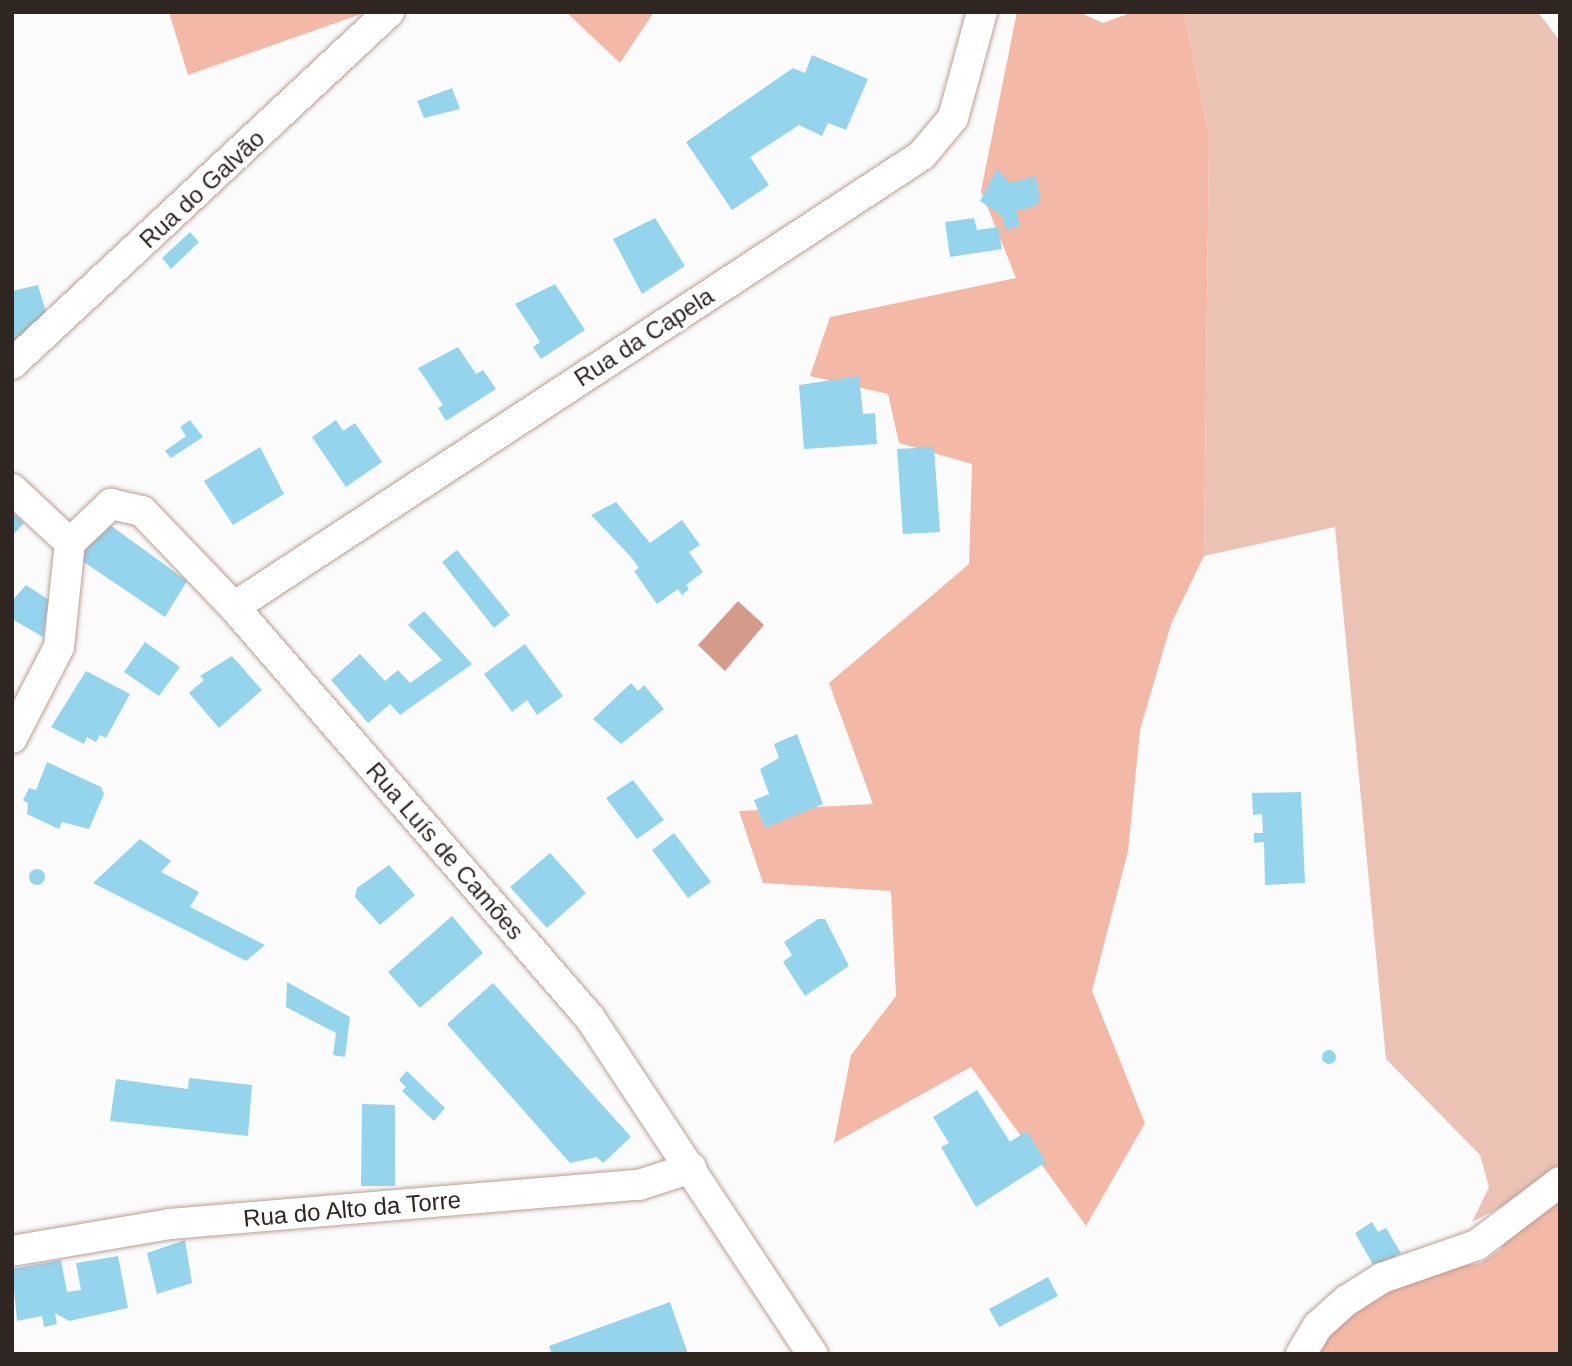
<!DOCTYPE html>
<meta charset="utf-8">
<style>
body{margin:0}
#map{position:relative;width:1572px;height:1366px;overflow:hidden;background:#fbfbfb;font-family:Arial,sans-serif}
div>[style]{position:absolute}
.green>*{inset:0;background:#ecc2b5}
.forest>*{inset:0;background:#f3b8a6}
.water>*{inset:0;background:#d49b8a}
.building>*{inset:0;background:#94d4ed}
.round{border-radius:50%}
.roads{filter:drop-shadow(0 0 2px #ba9e96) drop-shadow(0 0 2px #ba9e96)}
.street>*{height:30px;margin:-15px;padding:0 15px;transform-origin:15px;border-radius:15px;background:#fff}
span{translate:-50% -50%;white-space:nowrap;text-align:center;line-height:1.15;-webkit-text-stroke:6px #fff;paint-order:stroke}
.street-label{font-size:24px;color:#2f2521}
.frame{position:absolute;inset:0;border:14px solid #2f2521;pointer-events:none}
</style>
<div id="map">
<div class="green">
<div style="clip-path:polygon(1184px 12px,1538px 12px,1560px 41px,1560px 1176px,1472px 1222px,1489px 1187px,1480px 1155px,1386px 1059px,1335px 527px,1204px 556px,1209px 137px)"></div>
</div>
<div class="forest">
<div style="clip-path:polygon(169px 12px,367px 12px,188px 75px)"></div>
<div style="clip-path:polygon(566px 12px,654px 12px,620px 63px)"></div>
<div style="clip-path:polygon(1017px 12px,1079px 12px,1103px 23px,1133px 12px,1184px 12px,1209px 137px,1204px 556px,1171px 624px,1140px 730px,1128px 851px,1092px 991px,1145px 1123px,1086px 1226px,971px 1067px,834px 1143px,851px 1055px,896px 996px,891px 891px,763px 883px,739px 811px,873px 804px,829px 683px,969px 564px,972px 464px,899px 443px,888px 394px,810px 376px,830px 317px,1016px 278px,981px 191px)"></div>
<div style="clip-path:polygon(1560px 1190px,1560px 1354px,1310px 1354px,1330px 1327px,1388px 1291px,1436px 1269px,1481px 1263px,1500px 1250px,1520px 1219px)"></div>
</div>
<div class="water">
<div style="clip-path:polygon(738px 601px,764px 625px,725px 671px,698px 645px)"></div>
</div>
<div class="building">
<div style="clip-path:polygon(812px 55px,868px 79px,846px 130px,828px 123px,822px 136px,799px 125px,750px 157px,769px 185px,732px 210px,686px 142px,793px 68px,805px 73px)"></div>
<div style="clip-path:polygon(452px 88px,460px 109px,424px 118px,417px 101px)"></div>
<div style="clip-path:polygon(997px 169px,1010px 183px,1035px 176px,1040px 195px,1038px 205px,1016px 211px,1020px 226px,1006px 230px,1002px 216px,980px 201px)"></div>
<div style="clip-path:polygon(655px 218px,685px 266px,642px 294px,613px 239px)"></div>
<div style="clip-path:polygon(974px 218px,977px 230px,998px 227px,1002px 249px,950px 257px,945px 222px)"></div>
<div style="clip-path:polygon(190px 232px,199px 242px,171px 269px,162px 258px)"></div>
<div style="clip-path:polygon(555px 284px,585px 330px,541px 359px,533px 347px,540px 342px,515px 304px)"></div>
<div style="clip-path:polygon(38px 285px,46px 312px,12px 345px,12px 291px)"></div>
<div style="clip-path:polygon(458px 347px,476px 374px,483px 370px,496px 389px,446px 421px,438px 408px,443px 405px,418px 368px)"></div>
<div style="clip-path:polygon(859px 376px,863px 414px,875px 413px,877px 444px,804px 449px,799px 385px)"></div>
<div style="clip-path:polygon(190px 420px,203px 437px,171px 458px,165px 451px,186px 436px,180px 427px)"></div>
<div style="clip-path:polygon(336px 420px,343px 431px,355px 423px,382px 462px,346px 487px,312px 437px)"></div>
<div style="clip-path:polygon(260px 447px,284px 494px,233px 525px,204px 481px)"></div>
<div style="clip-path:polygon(934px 447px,940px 532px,903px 534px,897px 449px)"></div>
<div style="clip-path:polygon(616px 502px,650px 543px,682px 520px,700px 545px,689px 552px,703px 572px,686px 585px,689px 589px,682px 595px,678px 589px,657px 604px,634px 571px,639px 568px,631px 557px,591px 515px)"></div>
<div style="clip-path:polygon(12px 512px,24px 523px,12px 536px)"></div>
<div style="clip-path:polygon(106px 522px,187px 581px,165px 617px,78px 558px)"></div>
<div style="clip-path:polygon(457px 550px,510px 615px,494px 628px,442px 562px)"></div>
<div style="clip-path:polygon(26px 585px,49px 600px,43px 637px,12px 619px,12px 601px)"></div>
<div style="clip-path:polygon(424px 611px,472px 664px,400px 715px,390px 704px,368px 723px,331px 680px,360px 654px,385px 681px,398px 670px,410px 683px,442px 660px,408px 625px)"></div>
<div style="clip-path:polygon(145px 642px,180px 667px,159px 696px,124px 672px)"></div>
<div style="clip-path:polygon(525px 644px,563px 696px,537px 715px,527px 700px,512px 712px,484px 674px)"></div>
<div style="clip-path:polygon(232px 656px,262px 690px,219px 728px,189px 693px,204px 680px,200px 676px)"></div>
<div style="clip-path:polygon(86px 671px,130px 694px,106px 738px,100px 735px,96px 742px,87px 737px,84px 744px,51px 727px)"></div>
<div style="clip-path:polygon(631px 683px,638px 691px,644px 685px,664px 709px,621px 744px,593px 719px)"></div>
<div style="clip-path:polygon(797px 734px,823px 804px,765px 828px,754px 800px,769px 794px,760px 769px,779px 758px,774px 744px)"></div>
<div style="clip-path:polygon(47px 762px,101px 787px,104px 794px,89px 829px,62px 822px,59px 829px,27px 814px,28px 803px,23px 800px,29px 788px,36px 790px)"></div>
<div style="clip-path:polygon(633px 780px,664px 820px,637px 839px,606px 798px)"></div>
<div style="clip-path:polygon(1301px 792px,1305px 883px,1265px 885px,1264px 842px,1254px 843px,1254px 833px,1263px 833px,1262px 814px,1253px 815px,1252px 793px)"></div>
<div style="clip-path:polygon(674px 833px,711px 882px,688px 898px,652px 850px)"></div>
<div style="clip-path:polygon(140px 839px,171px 861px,161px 872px,199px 892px,190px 907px,265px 945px,246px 961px,93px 883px)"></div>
<div style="clip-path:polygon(550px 853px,586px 893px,547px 928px,510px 887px)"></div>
<div style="clip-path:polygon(389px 865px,415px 895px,380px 925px,355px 897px,357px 888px)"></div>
<div class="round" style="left:29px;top:869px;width:16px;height:16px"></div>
<div style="clip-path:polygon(452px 916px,483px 953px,420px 1008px,388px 972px)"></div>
<div style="clip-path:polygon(818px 919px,825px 919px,849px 966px,805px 996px,783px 962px,792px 955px,784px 942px)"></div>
<div style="clip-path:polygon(287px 982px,350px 1017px,345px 1057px,333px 1055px,336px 1033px,286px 1007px)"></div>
<div style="clip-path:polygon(493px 983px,631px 1137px,603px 1163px,597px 1157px,570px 1163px,447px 1024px)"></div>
<div class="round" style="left:1322px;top:1050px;width:14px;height:14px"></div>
<div style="clip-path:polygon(407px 1071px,445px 1108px,434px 1121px,402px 1091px,406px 1087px,399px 1080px)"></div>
<div style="clip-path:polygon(189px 1078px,252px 1085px,248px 1136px,110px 1121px,116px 1079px,188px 1089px)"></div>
<div style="clip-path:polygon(977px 1090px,1010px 1142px,1027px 1131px,1046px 1162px,976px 1207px,941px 1147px,949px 1143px,933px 1117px)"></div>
<div style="clip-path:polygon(362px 1104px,395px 1105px,395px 1186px,361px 1186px)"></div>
<div style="clip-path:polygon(1372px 1222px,1378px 1232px,1386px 1228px,1401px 1253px,1375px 1268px,1355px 1233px)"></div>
<div style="clip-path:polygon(185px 1240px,192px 1283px,157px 1294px,147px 1253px)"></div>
<div style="clip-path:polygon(118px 1256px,128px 1308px,69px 1321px,55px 1313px,57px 1324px,44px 1327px,42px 1316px,17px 1321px,12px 1269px,61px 1260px,67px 1292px,81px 1290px,76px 1263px)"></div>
<div style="clip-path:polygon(1048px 1277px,1058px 1296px,999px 1327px,989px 1309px)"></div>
<div style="clip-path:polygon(670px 1302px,688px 1354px,552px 1354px,549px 1346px)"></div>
</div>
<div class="roads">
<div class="street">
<div style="left:12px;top:364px;width:516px;rotate:-43.04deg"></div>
<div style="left:12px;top:489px;width:79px;rotate:43deg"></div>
<div style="left:70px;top:543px;width:57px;rotate:-43.6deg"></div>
<div style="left:111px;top:504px;width:32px;rotate:13deg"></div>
<div style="left:142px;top:511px;width:133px;rotate:46.2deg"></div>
<div style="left:234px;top:607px;width:544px;rotate:49.1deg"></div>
<div style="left:590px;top:1018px;width:403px;rotate:56.5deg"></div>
<div style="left:234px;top:607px;width:823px;rotate:-33.3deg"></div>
<div style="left:922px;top:155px;width:48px;rotate:-50deg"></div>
<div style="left:953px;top:118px;width:110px;rotate:-74.7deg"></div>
<div style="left:12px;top:738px;width:102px;rotate:-62.7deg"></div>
<div style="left:59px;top:647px;width:105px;rotate:-84deg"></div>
<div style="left:12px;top:1251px;width:160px;rotate:-9.7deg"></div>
<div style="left:170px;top:1224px;width:471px;rotate:-4.8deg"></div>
<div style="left:639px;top:1185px;width:55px;rotate:-18.1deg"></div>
<div style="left:1301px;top:1354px;width:33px;rotate:-59deg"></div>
<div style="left:1318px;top:1326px;width:38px;rotate:-42deg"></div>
<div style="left:1346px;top:1301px;width:43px;rotate:-32.6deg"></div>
<div style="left:1382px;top:1278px;width:101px;rotate:-19.2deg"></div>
<div style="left:1477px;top:1245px;width:104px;rotate:-37.2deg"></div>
</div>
</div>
<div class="street-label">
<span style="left:202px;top:189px;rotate:-43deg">Rua do Galvão</span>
<span style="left:644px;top:337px;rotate:-33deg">Rua da Capela</span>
<span style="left:445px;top:851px;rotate:49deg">Rua Luís de Camões</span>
<span style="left:352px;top:1209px;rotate:-5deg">Rua do Alto da Torre</span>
</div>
<div class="frame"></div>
</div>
